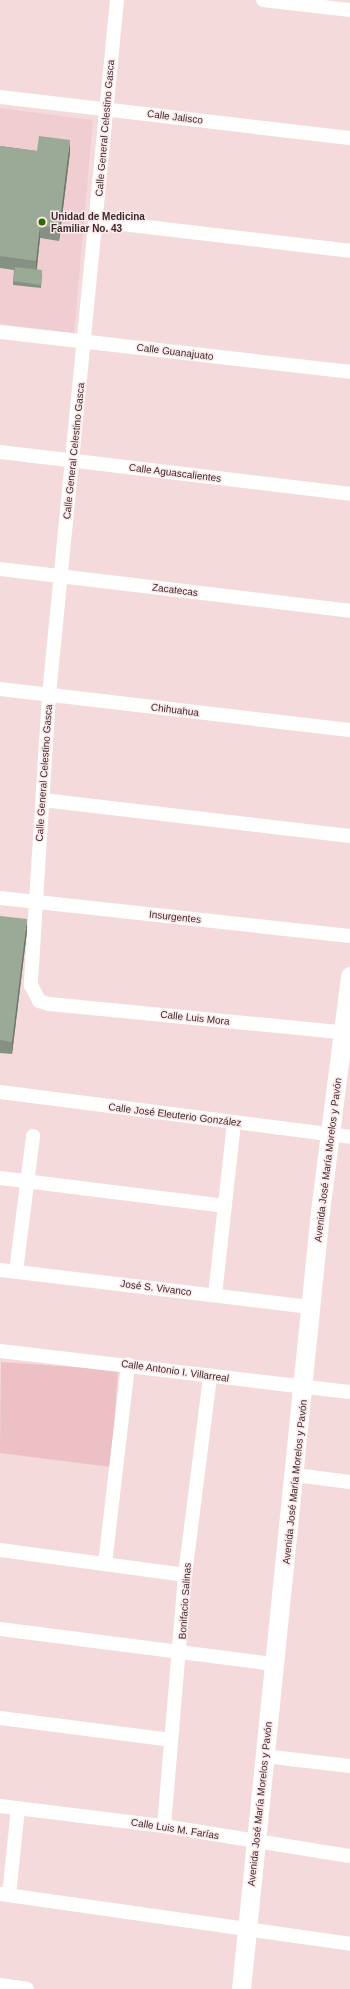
<!DOCTYPE html>
<meta charset="utf-8">
<style>
body{margin:0}
#map{position:relative;width:350px;height:1989px;overflow:hidden;background:#f5dadc;font-family:Arial,sans-serif}
div>[style]{position:absolute}
.built>*{inset:0;background:#f0cdd0}
.green>*{inset:0;background:#ecc0c4}
.street>*{height:14px;margin:-7px;padding:0 7px;transform-origin:7px;border-radius:7px;background:#fff}
.secondary>*{height:19px;margin:-9.5px;padding:0 9.5px;transform-origin:9.5px;border-radius:9.5px;background:#fff}
.wall>*{inset:0;background:#859182}
.shaded-wall>*{inset:0;background:#6c766a}
.building>*{inset:0;background:#9ba997}
.dots>*{width:11px;height:11px;translate:-50% -50%;box-sizing:border-box;border:2px solid #fee8ea;border-radius:50%}
span{translate:-50% -50%;white-space:nowrap;text-align:center;line-height:1.15;-webkit-text-stroke:3px #fee8ea;paint-order:stroke}
.street-label{font-size:10px;color:#382d2e}
.poi-label{font-size:10px;color:#382d2e;font-weight:700}
.left{translate:0 -50%;text-align:left}
</style>
<div id="map">
<div class="built">
<div style="clip-path:polygon(0 108px,93px 120px,74px 333px,0 324px)"></div>
</div>
<div class="green">
<div style="clip-path:polygon(1px 1362px,118px 1370px,111px 1467px,0 1453px)"></div>
</div>
<div class="street">
<div style="left:117px;top:0;width:698px;rotate:95.59deg"></div>
<div style="left:49px;top:695px;width:291px;rotate:93.6deg"></div>
<div style="left:31px;top:985px;width:18px;rotate:63deg"></div>
<div style="left:39px;top:1001px;width:10px;rotate:17deg"></div>
<div style="left:49px;top:1004px;width:302px;rotate:5.5deg"></div>
<div style="left:263px;top:0;width:88px;rotate:6.6deg"></div>
<div style="left:0;top:97px;width:352px;rotate:6.7deg"></div>
<div style="left:96px;top:221px;width:256px;rotate:6.7deg"></div>
<div style="left:0;top:332px;width:352px;rotate:6.5deg"></div>
<div style="left:0;top:452px;width:353px;rotate:6.8deg"></div>
<div style="left:0;top:569px;width:353px;rotate:6.8deg"></div>
<div style="left:0;top:689px;width:352px;rotate:6.7deg"></div>
<div style="left:43px;top:800px;width:309px;rotate:6.7deg"></div>
<div style="left:0;top:898px;width:352px;rotate:6.2deg"></div>
<div style="left:0;top:1092px;width:353px;rotate:7.3deg"></div>
<div style="left:0;top:1178px;width:227px;rotate:7.1deg"></div>
<div style="left:0;top:1270px;width:314px;rotate:6.8deg"></div>
<div style="left:16px;top:1271px;width:136px;rotate:-82.8deg"></div>
<div style="left:215px;top:1295px;width:174px;rotate:-83.7deg"></div>
<div style="left:0;top:1351px;width:352px;rotate:6.7deg"></div>
<div style="left:296px;top:1475px;width:54px;rotate:7.4deg"></div>
<div style="left:0;top:1550px;width:187px;rotate:7.7deg"></div>
<div style="left:105px;top:1564px;width:201px;rotate:-83.4deg"></div>
<div style="left:0;top:1629px;width:277px;rotate:7.3deg"></div>
<div style="left:0;top:1718px;width:172px;rotate:7.3deg"></div>
<div style="left:264px;top:1756px;width:87px;rotate:6.6deg"></div>
<div style="left:0;top:1806px;width:165px;rotate:7deg"></div>
<div style="left:164px;top:1826px;width:188px;rotate:9.2deg"></div>
<div style="left:164px;top:1826px;width:252px;rotate:-85.2deg"></div>
<div style="left:185px;top:1575px;width:201px;rotate:-82.8deg"></div>
<div style="left:0;top:1894px;width:354px;rotate:8.1deg"></div>
<div style="left:9px;top:1895px;width:87px;rotate:-84.1deg"></div>
<div style="left:0;top:1985px;width:27px;rotate:8deg"></div>
</div>
<div class="secondary">
<div style="left:241px;top:1989px;width:782px;rotate:-84.2deg"></div>
<div style="left:320px;top:1211px;width:237px;rotate:-82.7deg"></div>
</div>
<div class="wall">
<div style="clip-path:polygon(0 146px,37px 151px,70px 152px,59px 241px,40px 238px,37px 269px,42px 274px,41px 288px,13px 285px,14px 270px,0 268px)"></div>
<div style="clip-path:polygon(0 916px,27px 931px,12px 1054px,0 1053px)"></div>
</div>
<div class="shaded-wall">
<div style="clip-path:polygon(70px 140px,70px 152px,59px 241px,59px 228px)"></div>
<div style="clip-path:polygon(40px 226px,40px 238px,36px 273px,36px 261px)"></div>
<div style="clip-path:polygon(27px 919px,27px 931px,12px 1054px,12px 1042px)"></div>
</div>
<div class="building">
<div style="clip-path:polygon(39px 136px,70px 140px,59px 228px,40px 226px,36px 261px,0 256px,0 146px,37px 151px)"></div>
<div style="clip-path:polygon(15px 267px,42px 270px,41px 285px,13px 281px)"></div>
<div style="clip-path:polygon(0 916px,27px 919px,12px 1042px,0 1040px)"></div>
</div>
<div class="dots">
<div style="left:42px;top:222px;background:#2b6b00"></div>
</div>
<div class="street-label">
<span style="left:175px;top:117px;rotate:7deg">Calle Jalisco</span>
<span style="left:105px;top:128px;rotate:-85deg">Calle General Celestino Gasca</span>
<span style="left:175px;top:352px;rotate:7deg">Calle Guanajuato</span>
<span style="left:74px;top:451px;rotate:-84deg">Calle General Celestino Gasca</span>
<span style="left:175px;top:473px;rotate:7deg">Calle Aguascalientes</span>
<span style="left:175px;top:590px;rotate:7deg">Zacatecas</span>
<span style="left:175px;top:710px;rotate:7deg">Chihuahua</span>
<span style="left:44px;top:773px;rotate:-86deg">Calle General Celestino Gasca</span>
<span style="left:175px;top:917px;rotate:6deg">Insurgentes</span>
<span style="left:195px;top:1018px;rotate:6deg">Calle Luis Mora</span>
<span style="left:175px;top:1115px;rotate:7deg">Calle José Eleuterio González</span>
<span style="left:328px;top:1160px;rotate:-83deg">Avenida José María Morelos y Pavón</span>
<span style="left:156px;top:1288px;rotate:7deg">José S. Vivanco</span>
<span style="left:175px;top:1371px;rotate:8deg">Calle Antonio I. Villarreal</span>
<span style="left:295px;top:1482px;rotate:-84deg">Avenida José María Morelos y Pavón</span>
<span style="left:185px;top:1601px;rotate:-86deg">Bonifacio Salinas</span>
<span style="left:260px;top:1804px;rotate:-84deg">Avenida José María Morelos y Pavón</span>
<span style="left:175px;top:1829px;rotate:9deg">Calle Luis M. Farías</span>
</div>
<div class="poi-label">
<span class="left" style="left:51px;top:222px">Unidad de Medicina<br>Familiar No. 43</span>
</div>
</div>
